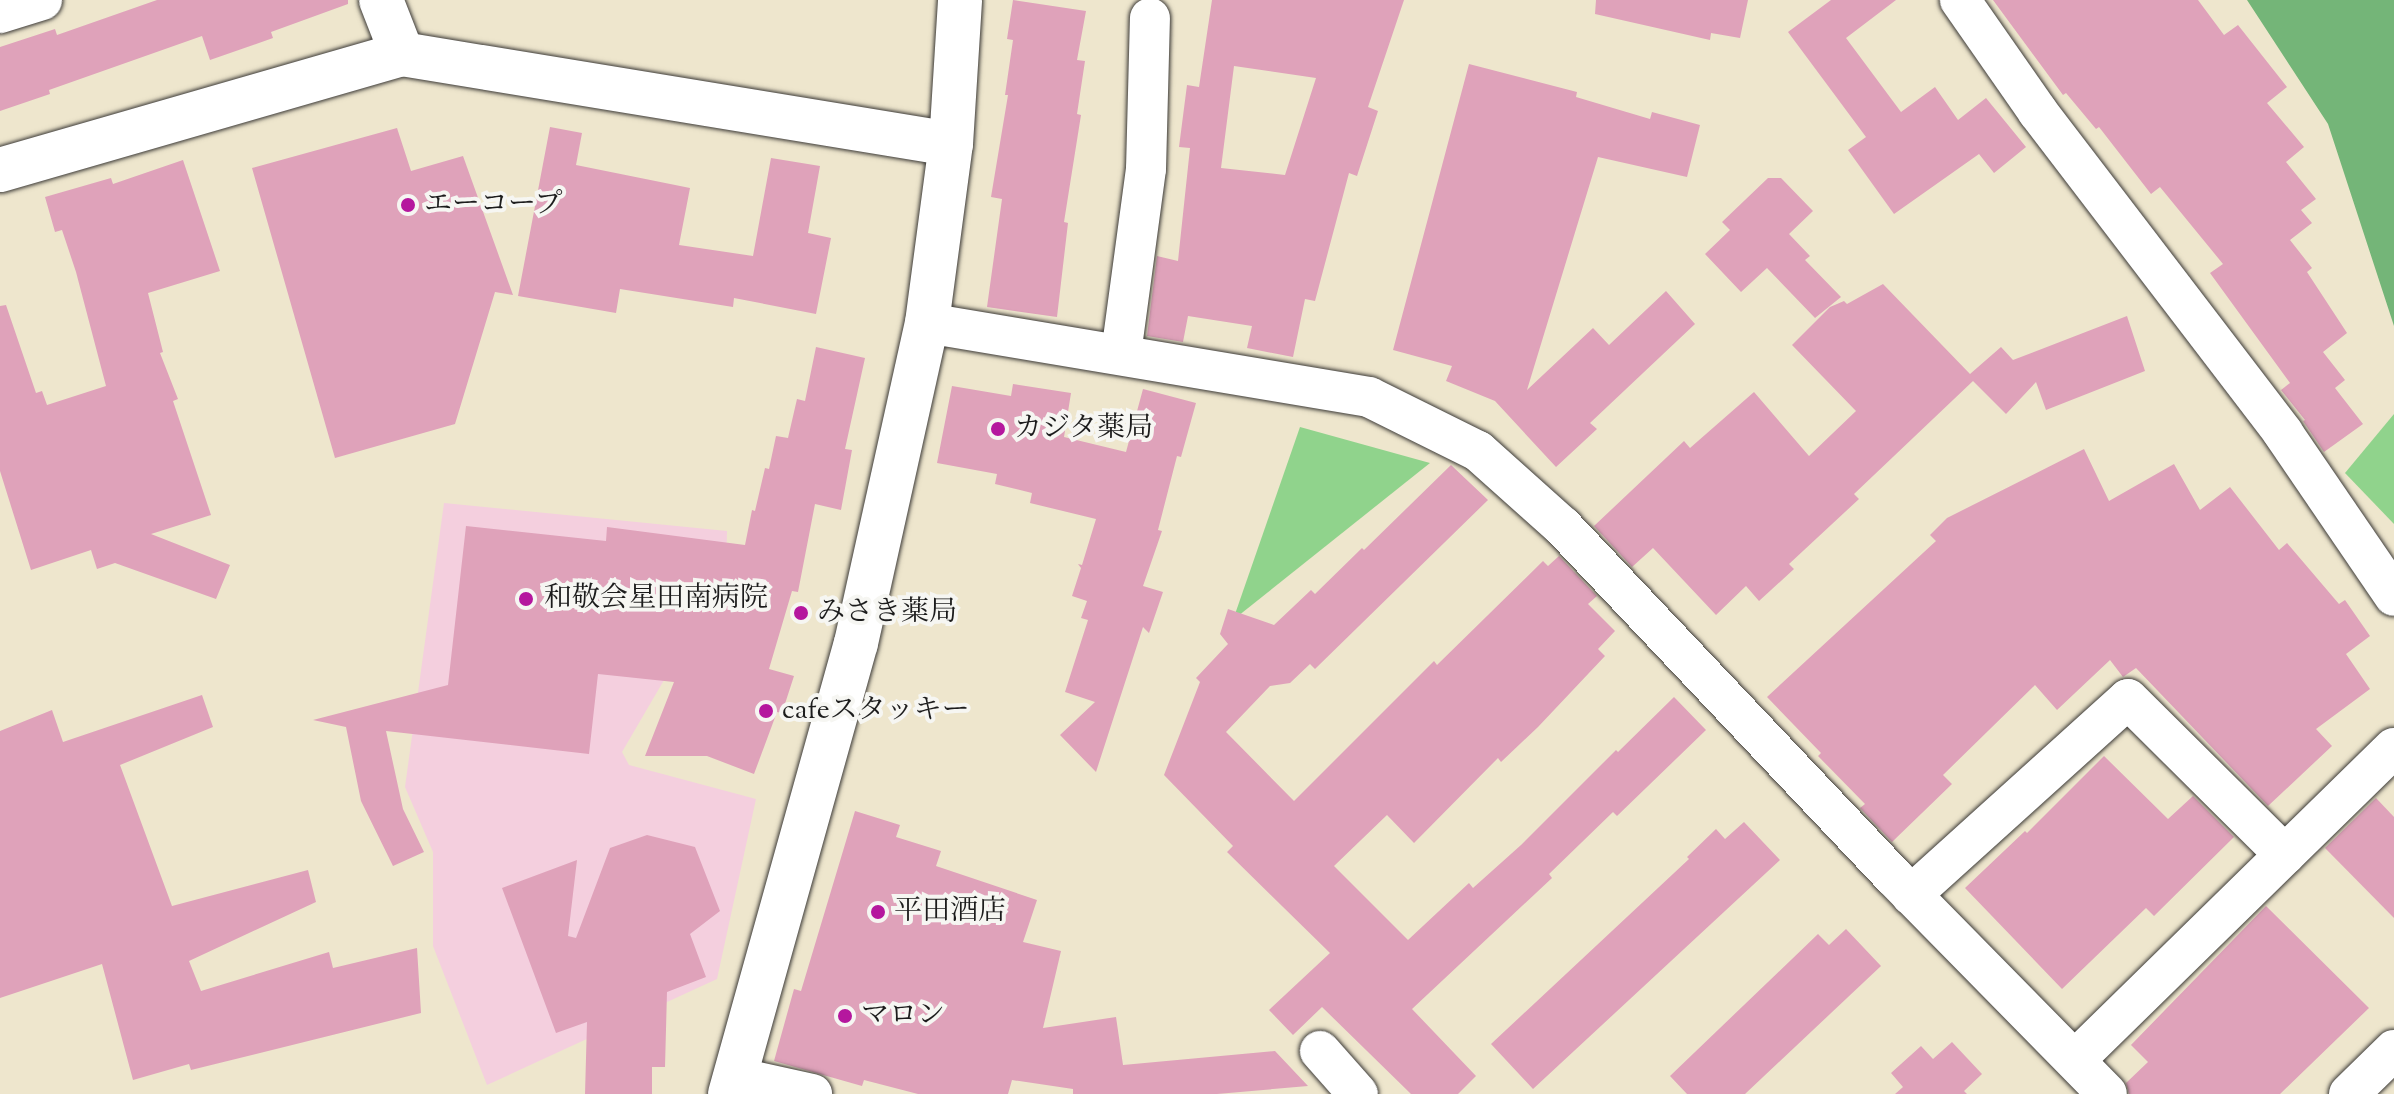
<!DOCTYPE html>
<meta charset="utf-8">
<style>
body{margin:0}
#map{position:relative;width:2394px;height:1094px;overflow:hidden;background:#eee6cd;font-family:"Sorts Mill Goudy","Noto Serif JP",serif}
div>[style]{position:absolute}
.built>*{inset:0;background:#f4cfde}
.green>*{inset:0;background:#90d38c}
.forest>*{inset:0;background:#74b578}
.building>*{inset:0;background:#dfa2ba}
.roads{filter:drop-shadow(0 0 2px #3c3a37) drop-shadow(0 0 2px #3c3a37)}
.minor>*{height:40px;margin:-20px;padding:0 20px;transform-origin:20px;border-radius:20px;background:#fff}
.tertiary>*{height:44px;margin:-22px;padding:0 22px;transform-origin:22px;border-radius:22px;background:#fff}
.dots>*{width:22px;height:22px;translate:-50% -50%;box-sizing:border-box;border:4px solid #f6f6f2;border-radius:50%}
span{translate:-50% -50%;white-space:nowrap;text-align:center;line-height:1.15;-webkit-text-stroke:8px #f6f6f2;paint-order:stroke}
.poi-label{font-size:28px;color:#1c1c1c}
.left{translate:0 -50%;text-align:left}
</style>
<div id="map">
<div class="built">
<div style="clip-path:polygon(444px 503px,727px 531px,726px 574px,622px 752px,629px 765px,756px 799px,717px 979px,487px 1085px,433px 946px,433px 852px,405px 787px)"></div>
</div>
<div class="green">
<div style="clip-path:polygon(2394px 414px,2394px 524px,2345px 473px)"></div>
<div style="clip-path:polygon(1300px 427px,1430px 463px,1233px 620px)"></div>
</div>
<div class="forest">
<div style="clip-path:polygon(2247px 0,2394px 0,2394px 326px,2328px 124px)"></div>
</div>
<div class="building">
<div style="clip-path:polygon(157px 0,348px 0,348px 4px,271px 32px,273px 38px,210px 60px,202px 36px,49px 90px,50px 94px,0 111px,0 47px,55px 29px,57px 35px)"></div>
<div style="clip-path:polygon(1013px 0,1086px 11px,1077px 60px,1085px 61px,1077px 114px,1081px 115px,1064px 222px,1068px 223px,1057px 317px,987px 307px,1002px 199px,991px 197px,1008px 95px,1005px 95px,1013px 40px,1007px 39px)"></div>
<div style="clip-path:polygon(evenodd,1212px 0,1404px 0,1368px 107px,1378px 111px,1357px 176px,1349px 173px,1315px 301px,1305px 299px,1293px 357px,1247px 348px,1252px 326px,1188px 316px,1183px 342px,1147px 336px,1157px 256px,1178px 261px,1190px 148px,1179px 147px,1187px 85px,1199px 87px,1212px 0,1234px 66px,1316px 78px,1285px 175px,1221px 168px,1234px 66px)"></div>
<div style="clip-path:polygon(1596px 0,1748px 0,1740px 38px,1711px 33px,1710px 40px,1595px 14px)"></div>
<div style="clip-path:polygon(1831px 0,1896px 0,1846px 38px,1901px 112px,1935px 87px,1958px 120px,1986px 98px,2026px 147px,1994px 173px,1979px 154px,1894px 214px,1848px 150px,1866px 137px,1788px 32px)"></div>
<div style="clip-path:polygon(1993px 0,2198px 0,2224px 35px,2238px 25px,2287px 87px,2267px 103px,2304px 147px,2286px 162px,2316px 199px,2301px 210px,2312px 223px,2290px 240px,2312px 268px,2307px 272px,2347px 333px,2323px 352px,2345px 380px,2335px 388px,2363px 424px,2324px 452px,2303px 421px,2305px 420px,2281px 390px,2290px 383px,2210px 273px,2223px 264px,2160px 187px,2151px 194px,2099px 127px,2096px 129px,2066px 93px,2063px 95px)"></div>
<div style="clip-path:polygon(1469px 64px,1577px 92px,1576px 97px,1650px 119px,1652px 112px,1700px 125px,1687px 177px,1598px 157px,1527px 390px,1593px 328px,1609px 345px,1666px 291px,1695px 324px,1590px 423px,1597px 429px,1556px 467px,1495px 401px,1446px 381px,1452px 366px,1393px 350px)"></div>
<div style="clip-path:polygon(550px 127px,582px 133px,576px 165px,690px 188px,679px 245px,753px 256px,771px 158px,820px 166px,808px 233px,831px 238px,816px 314px,734px 298px,733px 307px,620px 289px,616px 313px,518px 296px)"></div>
<div style="clip-path:polygon(397px 128px,411px 171px,463px 156px,513px 295px,495px 292px,455px 424px,335px 458px,252px 168px)"></div>
<div style="clip-path:polygon(183px 160px,220px 271px,148px 293px,163px 352px,160px 353px,178px 399px,173px 401px,211px 515px,151px 534px,230px 565px,216px 599px,115px 563px,97px 569px,91px 550px,31px 570px,0 471px,0 306px,6px 305px,36px 393px,42px 391px,47px 405px,106px 386px,76px 272px,62px 230px,55px 232px,45px 197px,111px 178px,113px 184px)"></div>
<div style="clip-path:polygon(1768px 178px,1781px 178px,1813px 211px,1789px 234px,1810px 256px,1805px 260px,1841px 297px,1815px 318px,1767px 268px,1741px 292px,1705px 254px,1730px 230px,1722px 222px)"></div>
<div style="clip-path:polygon(1883px 284px,1970px 374px,2001px 347px,2013px 360px,2127px 316px,2145px 371px,2046px 410px,2036px 382px,2006px 414px,1973px 381px,1854px 494px,1859px 499px,1789px 564px,1794px 569px,1759px 601px,1746px 586px,1716px 615px,1653px 548px,1632px 567px,1594px 526px,1684px 441px,1690px 448px,1754px 392px,1809px 456px,1856px 411px,1792px 345px,1830px 307px,1844px 301px,1847px 304px)"></div>
<div style="clip-path:polygon(816px 347px,865px 358px,845px 449px,852px 450px,841px 510px,815px 504px,798px 592px,792px 591px,769px 669px,794px 676px,782px 713px,777px 712px,754px 774px,707px 756px,645px 756px,674px 682px,598px 674px,589px 754px,386px 731px,403px 809px,424px 852px,393px 866px,361px 801px,346px 727px,313px 720px,448px 685px,466px 526px,606px 541px,607px 527px,745px 545px,752px 510px,755px 511px,765px 468px,769px 469px,776px 436px,788px 438px,797px 399px,805px 401px)"></div>
<div style="clip-path:polygon(1013px 384px,1071px 393px,1064px 437px,1126px 452px,1143px 389px,1196px 403px,1181px 457px,1177px 456px,1158px 530px,1162px 531px,1143px 586px,1163px 592px,1149px 633px,1143px 627px,1096px 772px,1060px 735px,1095px 702px,1065px 692px,1088px 620px,1081px 618px,1087px 601px,1072px 596px,1081px 568px,1078px 564px,1082px 565px,1096px 519px,1030px 503px,1032px 493px,995px 484px,997px 474px,937px 463px,952px 386px,1011px 396px)"></div>
<div style="clip-path:polygon(2084px 449px,2109px 501px,2174px 464px,2200px 510px,2230px 487px,2279px 550px,2287px 543px,2339px 604px,2345px 600px,2370px 636px,2346px 654px,2370px 689px,2316px 729px,2332px 746px,2268px 806px,2136px 668px,2123px 677px,2110px 660px,2057px 710px,2035px 685px,1943px 775px,1952px 784px,1892px 842px,1860px 808px,1865px 804px,1818px 756px,1821px 753px,1767px 697px,1936px 541px,1930px 535px,1947px 518px)"></div>
<div style="clip-path:polygon(1451px 465px,1488px 500px,1315px 669px,1310px 664px,1290px 683px,1270px 686px,1226px 732px,1294px 801px,1434px 661px,1437px 665px,1543px 561px,1548px 566px,1559px 556px,1597px 596px,1588px 604px,1615px 631px,1598px 649px,1605px 656px,1538px 727px,1501px 762px,1498px 758px,1414px 843px,1387px 815px,1334px 866px,1408px 940px,1469px 883px,1473px 888px,1521px 845px,1616px 750px,1618px 752px,1674px 697px,1706px 730px,1617px 816px,1613px 812px,1549px 874px,1552px 878px,1412px 1009px,1476px 1076px,1458px 1094px,1411px 1094px,1322px 1007px,1293px 1035px,1269px 1010px,1330px 953px,1227px 852px,1233px 846px,1164px 775px,1200px 682px,1196px 678px,1228px 644px,1220px 634px,1228px 609px,1274px 625px,1311px 590px,1315px 594px,1362px 548px,1364px 550px)"></div>
<div style="clip-path:polygon(202px 695px,213px 727px,120px 765px,172px 906px,308px 870px,316px 902px,189px 961px,201px 991px,329px 952px,333px 968px,417px 948px,421px 1013px,191px 1070px,189px 1064px,133px 1080px,102px 964px,0 998px,0 731px,52px 710px,63px 742px)"></div>
<div style="clip-path:polygon(2104px 756px,2168px 819px,2193px 796px,2234px 837px,2154px 916px,2146px 908px,2062px 989px,1965px 888px,2025px 831px,2027px 833px)"></div>
<div style="clip-path:polygon(2376px 798px,2394px 817px,2394px 918px,2325px 848px)"></div>
<div style="clip-path:polygon(855px 811px,900px 825px,896px 837px,941px 851px,936px 866px,1037px 900px,1023px 942px,1061px 951px,1043px 1028px,1116px 1017px,1123px 1065px,1275px 1051px,1308px 1086px,1217px 1094px,1073px 1094px,1073px 1089px,1012px 1080px,1008px 1094px,918px 1094px,864px 1080px,862px 1086px,774px 1061px,794px 989px,801px 991px)"></div>
<div style="clip-path:polygon(1744px 822px,1780px 860px,1533px 1089px,1491px 1044px,1689px 859px,1687px 857px,1716px 829px,1725px 839px)"></div>
<div style="clip-path:polygon(647px 835px,695px 847px,720px 911px,690px 934px,706px 977px,667px 992px,665px 1067px,652px 1067px,652px 1094px,585px 1094px,587px 1022px,556px 1033px,502px 888px,577px 860px,568px 936px,576px 938px,610px 848px)"></div>
<div style="clip-path:polygon(2266px 906px,2369px 1008px,2280px 1094px,2129px 1094px,2126px 1083px,2148px 1062px,2131px 1045px)"></div>
<div style="clip-path:polygon(1846px 929px,1881px 966px,1745px 1094px,1687px 1094px,1670px 1076px,1818px 934px,1829px 945px)"></div>
<div style="clip-path:polygon(1952px 1042px,1982px 1074px,1964px 1091px,1967px 1094px,1895px 1094px,1903px 1087px,1891px 1073px,1921px 1046px,1933px 1059px)"></div>
</div>
<div class="roads">
<div class="minor">
<div style="left:1960px;top:0;width:136px;rotate:55.1deg"></div>
<div style="left:2038px;top:112px;width:404px;rotate:52.6deg"></div>
<div style="left:2283px;top:433px;width:197px;rotate:55.7deg"></div>
<div style="left:0;top:13px;width:44px;rotate:-17.2deg"></div>
<div style="left:927px;top:323px;width:448px;rotate:9.5deg"></div>
<div style="left:1369px;top:397px;width:122px;rotate:26.4deg"></div>
<div style="left:1478px;top:451px;width:113px;rotate:41.8deg"></div>
<div style="left:1562px;top:526px;width:482px;rotate:46.6deg"></div>
<div style="left:1893px;top:876px;width:305px;rotate:45.5deg"></div>
<div style="left:1121px;top:354px;width:187px;rotate:-82.3deg"></div>
<div style="left:1146px;top:169px;width:151px;rotate:-88.5deg"></div>
<div style="left:1911px;top:895px;width:292px;rotate:-42.1deg"></div>
<div style="left:2128px;top:699px;width:221px;rotate:44.8deg"></div>
<div style="left:1320px;top:1051px;width:57px;rotate:48.5deg"></div>
<div style="left:2075px;top:1060px;width:446px;rotate:-44.4deg"></div>
<div style="left:735px;top:1077px;width:79px;rotate:12.4deg"></div>
<div style="left:2349px;top:1094px;width:63px;rotate:-44.4deg"></div>
</div>
<div class="tertiary">
<div style="left:381px;top:0;width:58px;rotate:68.7deg"></div>
<div style="left:0;top:170px;width:418px;rotate:-16.1deg"></div>
<div style="left:402px;top:54px;width:556px;rotate:9.31deg"></div>
<div style="left:730px;top:1094px;width:468px;rotate:-74.4deg"></div>
<div style="left:856px;top:643px;width:328px;rotate:-77.5deg"></div>
<div style="left:927px;top:323px;width:181px;rotate:-82.4deg"></div>
<div style="left:951px;top:144px;width:144px;rotate:-86.4deg"></div>
</div>
</div>
<div class="dots">
<div style="left:408px;top:205px;background:#b5179e"></div>
<div style="left:998px;top:429px;background:#b5179e"></div>
<div style="left:526px;top:599px;background:#b5179e"></div>
<div style="left:801px;top:613px;background:#b5179e"></div>
<div style="left:766px;top:711px;background:#b5179e"></div>
<div style="left:878px;top:912px;background:#b5179e"></div>
<div style="left:845px;top:1016px;background:#b5179e"></div>
</div>
<div class="poi-label">
<span class="left" style="left:424px;top:205px">エーコープ</span>
<span class="left" style="left:1014px;top:429px">カジタ薬局</span>
<span class="left" style="left:544px;top:599px">和敬会星田南病院</span>
<span class="left" style="left:817px;top:613px">みさき薬局</span>
<span class="left" style="left:782px;top:711px">cafeスタッキー</span>
<span class="left" style="left:894px;top:912px">平田酒店</span>
<span class="left" style="left:861px;top:1016px">マロン</span>
</div>
</div>
